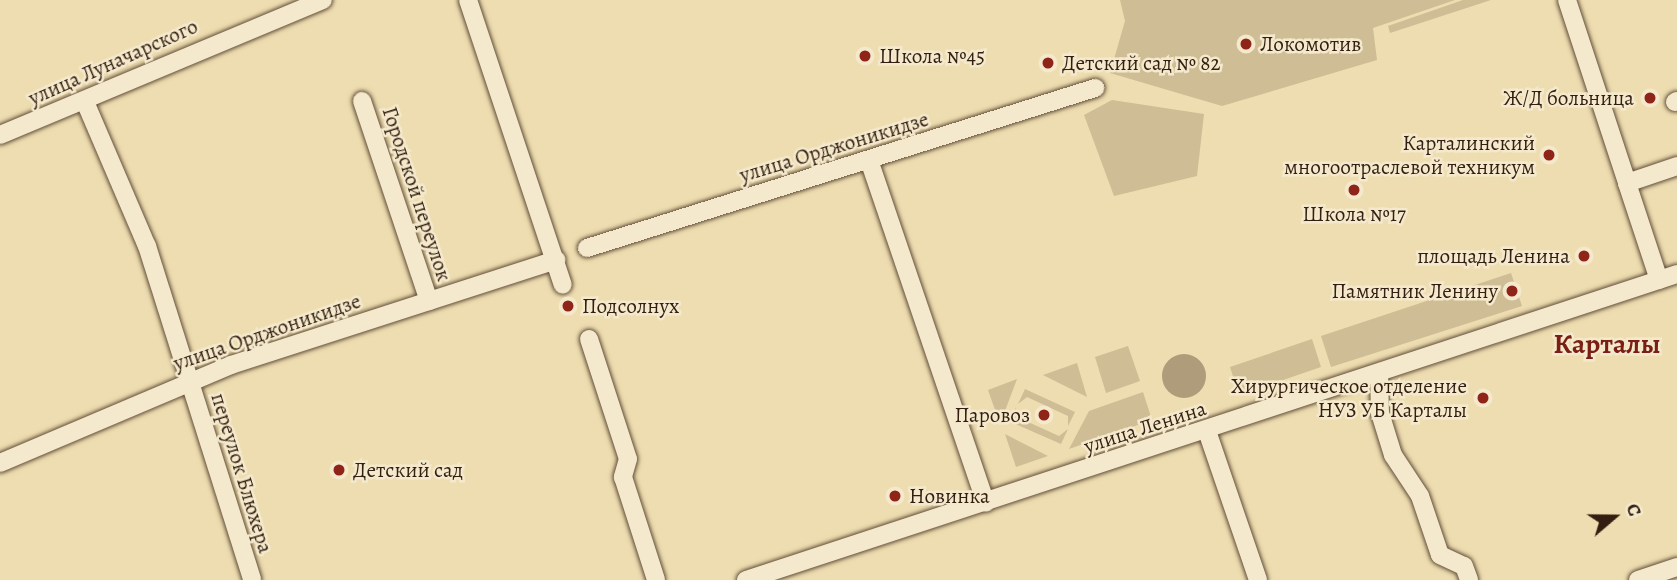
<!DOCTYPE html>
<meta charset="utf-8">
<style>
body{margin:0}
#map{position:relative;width:1677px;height:580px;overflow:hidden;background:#eeddb0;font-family:Alegreya,serif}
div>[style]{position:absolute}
.green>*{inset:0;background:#cebd95}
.water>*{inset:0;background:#ae9c7a}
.round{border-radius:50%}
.roads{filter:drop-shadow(0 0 2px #624e39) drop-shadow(0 0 2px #624e39)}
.minor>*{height:18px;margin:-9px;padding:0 9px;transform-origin:9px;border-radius:9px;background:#f4e9cc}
.dots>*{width:19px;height:19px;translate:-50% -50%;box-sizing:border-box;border:4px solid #f4e9cc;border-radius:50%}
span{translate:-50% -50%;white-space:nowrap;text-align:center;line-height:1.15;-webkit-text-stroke:5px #f4e9cc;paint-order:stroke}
.poi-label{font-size:21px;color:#331f11}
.left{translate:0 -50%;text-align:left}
.right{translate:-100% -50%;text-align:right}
.street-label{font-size:21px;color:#331f11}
.district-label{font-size:28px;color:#7a1f14;font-weight:700}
.north{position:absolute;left:1579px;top:482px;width:70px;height:70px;-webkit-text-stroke:5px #f4e9cc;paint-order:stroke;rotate:70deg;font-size:19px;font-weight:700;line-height:28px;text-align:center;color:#331f11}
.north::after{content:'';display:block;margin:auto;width:24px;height:32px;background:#331f11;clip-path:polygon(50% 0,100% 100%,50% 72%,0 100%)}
</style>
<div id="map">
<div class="green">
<div style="clip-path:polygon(1120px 0,1455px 0,1373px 28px,1377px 60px,1222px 106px,1110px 73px,1125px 21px)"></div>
<div style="clip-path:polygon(1463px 0,1491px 0,1390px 33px,1388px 26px)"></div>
<div style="clip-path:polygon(1112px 100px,1204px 114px,1197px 176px,1114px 196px,1084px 115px)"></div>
<div style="clip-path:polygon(1511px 273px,1522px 306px,1331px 367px,1321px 336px)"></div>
<div style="clip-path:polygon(1312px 339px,1321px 367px,1239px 395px,1230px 367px)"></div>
<div style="clip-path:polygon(1128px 346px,1140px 381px,1106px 393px,1095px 357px)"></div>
<div style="clip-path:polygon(1077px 363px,1087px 397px,1043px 375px)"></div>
<div style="clip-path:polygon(1017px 379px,1000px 424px,988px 390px)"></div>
<div style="clip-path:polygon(1025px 389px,1075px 412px,1068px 426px,1068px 416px,1027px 397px,1018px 404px)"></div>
<div style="clip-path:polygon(1143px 392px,1152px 420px,1069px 449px,1089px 411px)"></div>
<div style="clip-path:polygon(1016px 407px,1017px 417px,1059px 436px,1068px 429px,1061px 444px,1011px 422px)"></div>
<div style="clip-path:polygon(1005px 434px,1048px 456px,1016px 467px)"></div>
</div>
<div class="water">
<div class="round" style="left:1162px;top:354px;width:44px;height:44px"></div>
</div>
<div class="roads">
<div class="minor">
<div style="left:468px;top:0;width:300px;rotate:71.6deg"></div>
<div style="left:1567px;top:0;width:193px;rotate:71.8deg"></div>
<div style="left:362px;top:101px;width:211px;rotate:71.5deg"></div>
<div style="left:1675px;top:102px;width:2px;rotate:-27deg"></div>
<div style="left:86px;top:104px;width:155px;rotate:66.8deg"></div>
<div style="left:147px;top:246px;width:350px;rotate:72.5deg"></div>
<div style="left:0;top:135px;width:350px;rotate:-22.7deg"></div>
<div style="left:869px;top:160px;width:362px;rotate:71.2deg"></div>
<div style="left:587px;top:248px;width:533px;rotate:-17.48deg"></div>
<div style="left:1659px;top:280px;width:102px;rotate:-108.3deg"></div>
<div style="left:1627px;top:183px;width:53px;rotate:-18.8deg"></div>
<div style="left:589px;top:339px;width:126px;rotate:72deg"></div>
<div style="left:628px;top:459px;width:19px;rotate:106deg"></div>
<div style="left:623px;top:477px;width:108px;rotate:72.2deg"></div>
<div style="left:1379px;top:373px;width:40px;rotate:88.6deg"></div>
<div style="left:1380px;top:413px;width:44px;rotate:72.8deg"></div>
<div style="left:1393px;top:455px;width:49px;rotate:56.6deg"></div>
<div style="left:1420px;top:496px;width:62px;rotate:71.3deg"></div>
<div style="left:1440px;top:555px;width:26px;rotate:25deg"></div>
<div style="left:1464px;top:566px;width:15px;rotate:70deg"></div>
<div style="left:1207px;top:431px;width:157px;rotate:71.1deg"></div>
<div style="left:0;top:463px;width:251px;rotate:-23deg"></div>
<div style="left:231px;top:365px;width:342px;rotate:-17.9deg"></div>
<div style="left:746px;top:580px;width:980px;rotate:-18.19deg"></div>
<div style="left:1638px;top:580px;width:41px;rotate:-18.4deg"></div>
</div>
</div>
<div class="dots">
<div style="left:1246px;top:44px;background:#8f2418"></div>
<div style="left:865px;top:56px;background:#8f2418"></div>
<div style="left:1048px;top:63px;background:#8f2418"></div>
<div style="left:1650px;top:98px;background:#8f2418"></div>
<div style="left:1549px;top:155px;background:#8f2418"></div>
<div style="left:1354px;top:190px;background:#8f2418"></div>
<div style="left:1584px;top:256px;background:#8f2418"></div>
<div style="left:1512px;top:291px;background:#8f2418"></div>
<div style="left:568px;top:306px;background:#8f2418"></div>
<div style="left:1483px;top:398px;background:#8f2418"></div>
<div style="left:1044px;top:415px;background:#8f2418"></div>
<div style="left:339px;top:470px;background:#8f2418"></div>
<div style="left:895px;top:496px;background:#8f2418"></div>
</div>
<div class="poi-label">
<span class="left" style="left:1260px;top:44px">Локомотив</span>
<span class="left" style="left:879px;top:56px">Школа №45</span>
<span class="left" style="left:1062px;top:63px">Детский сад № 82</span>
<span class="right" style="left:1634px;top:98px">Ж/Д больница</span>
<span class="right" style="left:1535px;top:155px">Карталинский<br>многоотраслевой техникум</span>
<span style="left:1354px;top:214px">Школа №17</span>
<span class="right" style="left:1570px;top:256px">площадь Ленина</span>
<span class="right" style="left:1498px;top:291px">Памятник Ленину</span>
<span class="left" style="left:582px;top:306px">Подсолнух</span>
<span class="right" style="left:1467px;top:398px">Хирургическое отделение<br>НУЗ УБ Карталы</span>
<span class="right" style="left:1030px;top:415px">Паровоз</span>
<span class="left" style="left:353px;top:470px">Детский сад</span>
<span class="left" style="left:909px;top:496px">Новинка</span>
</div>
<div class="street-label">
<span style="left:113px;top:62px;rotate:-24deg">улица Луначарского</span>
<span style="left:834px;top:147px;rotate:-17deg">улица Орджоникидзе</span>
<span style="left:417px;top:194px;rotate:72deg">Городской переулок</span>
<span style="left:267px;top:332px;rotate:-19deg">улица Орджоникидзе</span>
<span style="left:1145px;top:427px;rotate:-18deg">улица Ленина</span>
<span style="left:242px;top:473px;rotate:73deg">переулок Блюхера</span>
</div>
<div class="district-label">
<span style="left:1607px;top:344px">Карталы</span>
</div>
<div class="north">С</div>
</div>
